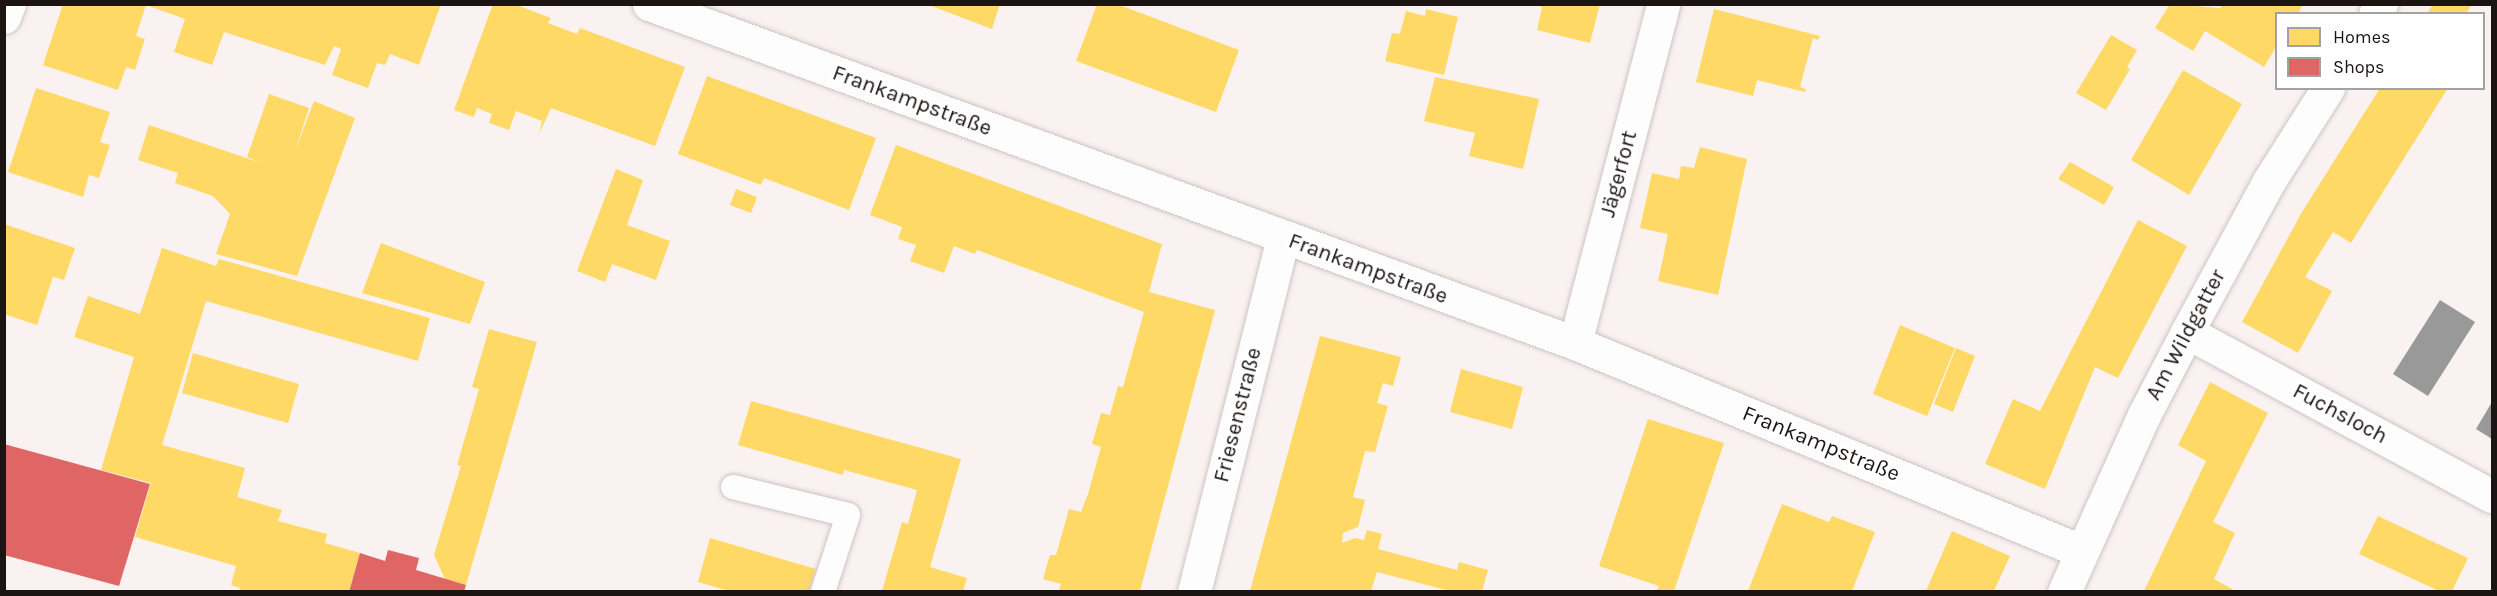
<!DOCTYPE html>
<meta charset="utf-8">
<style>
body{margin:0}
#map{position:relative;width:2497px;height:596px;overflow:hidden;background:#faf2f1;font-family:Karla,sans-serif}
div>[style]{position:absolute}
.homes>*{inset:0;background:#ffd966}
.shops>*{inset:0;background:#e06666}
.industry>*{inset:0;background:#999}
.roads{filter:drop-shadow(0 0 2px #cdc4c4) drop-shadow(0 0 2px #cdc4c4)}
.lane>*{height:24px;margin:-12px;padding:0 12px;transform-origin:12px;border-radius:12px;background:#fefdfd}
.street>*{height:33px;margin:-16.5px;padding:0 16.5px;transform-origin:16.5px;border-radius:16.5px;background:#fefdfd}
span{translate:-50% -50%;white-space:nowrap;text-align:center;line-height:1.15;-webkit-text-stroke:6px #fff;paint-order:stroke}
.street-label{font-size:22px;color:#1c1413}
.frame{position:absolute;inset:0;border:6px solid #1c1413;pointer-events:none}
.legend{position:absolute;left:2275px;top:12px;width:210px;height:78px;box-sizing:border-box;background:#fff;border:2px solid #a4a1a1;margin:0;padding:8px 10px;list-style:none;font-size:18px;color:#1c1413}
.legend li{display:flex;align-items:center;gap:12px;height:30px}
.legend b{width:30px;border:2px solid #a4a1a1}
</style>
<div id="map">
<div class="homes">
<div style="clip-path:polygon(63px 4px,441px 4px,419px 65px,390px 54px,385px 65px,377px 63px,368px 88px,332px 75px,341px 49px,334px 46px,325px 65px,224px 32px,212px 65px,174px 52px,185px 19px,146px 5px,136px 36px,145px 39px,135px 70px,126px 67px,118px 90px,43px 65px)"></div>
<div style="clip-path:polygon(493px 4px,514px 4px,551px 18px,548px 23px,577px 34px,580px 28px,685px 67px,655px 146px,551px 108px,539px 134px,542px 121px,516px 111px,509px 130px,489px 123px,492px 114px,477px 108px,474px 117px,454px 110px)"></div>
<div style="clip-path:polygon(926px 4px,1000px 4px,992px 29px)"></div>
<div style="clip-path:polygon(1097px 4px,1117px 4px,1239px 50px,1216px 112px,1076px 61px)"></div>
<div style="clip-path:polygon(1534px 4px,1600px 4px,1590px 43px,1537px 30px,1542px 7px)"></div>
<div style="clip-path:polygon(2170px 4px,2220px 8px,2222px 4px,2303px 4px,2298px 14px,2276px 14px,2276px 47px,2264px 67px,2205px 31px,2193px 51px,2155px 28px)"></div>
<div style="clip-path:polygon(2433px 4px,2472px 4px,2466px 14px,2427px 14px)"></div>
<div style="clip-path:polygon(1426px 9px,1458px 17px,1444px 75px,1385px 61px,1392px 33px,1400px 34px,1406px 11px,1425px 16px)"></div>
<div style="clip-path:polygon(1714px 9px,1820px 36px,1818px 40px,1813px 38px,1800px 87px,1806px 89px,1805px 92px,1757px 80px,1753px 96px,1696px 82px)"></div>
<div style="clip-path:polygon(2111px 35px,2137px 50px,2127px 67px,2130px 69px,2106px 110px,2076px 93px)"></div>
<div style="clip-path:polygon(2183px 70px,2242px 104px,2189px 195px,2131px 160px)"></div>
<div style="clip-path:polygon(707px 76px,876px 138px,849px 210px,764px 178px,761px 185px,678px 154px)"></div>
<div style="clip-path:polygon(1435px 77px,1539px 99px,1523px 169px,1469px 156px,1475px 133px,1424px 121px)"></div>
<div style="clip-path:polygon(36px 88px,110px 112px,100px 142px,110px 145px,99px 178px,89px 175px,83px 197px,8px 172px)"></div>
<div style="clip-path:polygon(2380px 88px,2448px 88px,2351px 243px,2333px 232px,2305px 277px,2332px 291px,2298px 353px,2242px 322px,2302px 212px)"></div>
<div style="clip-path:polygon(269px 94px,309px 108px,295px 151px,314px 101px,355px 118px,297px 276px,216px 254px,230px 214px,213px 196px,175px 183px,178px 173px,138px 160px,149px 125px,264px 164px,247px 157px)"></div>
<div style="clip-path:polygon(896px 145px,1162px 244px,1149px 292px,1215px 310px,1140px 591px,1059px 591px,1061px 584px,1043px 579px,1050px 555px,1056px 555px,1069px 509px,1081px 512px,1088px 494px,1101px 447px,1092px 444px,1101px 413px,1110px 415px,1118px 386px,1123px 387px,1144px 312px,977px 250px,975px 254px,954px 246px,944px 273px,910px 261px,916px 245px,898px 239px,902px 227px,870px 215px)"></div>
<div style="clip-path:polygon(1700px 147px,1747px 159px,1718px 295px,1658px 281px,1668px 234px,1640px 228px,1652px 173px,1679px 179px,1681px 166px,1694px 168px)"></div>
<div style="clip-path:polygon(2070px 162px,2114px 187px,2104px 205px,2058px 179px)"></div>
<div style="clip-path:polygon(616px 169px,643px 180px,627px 225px,670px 241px,656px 280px,612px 264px,605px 282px,577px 271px)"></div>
<div style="clip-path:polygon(736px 189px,757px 197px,751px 213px,730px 205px)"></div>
<div style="clip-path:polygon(2138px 220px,2187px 246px,2118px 378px,2095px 367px,2045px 489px,1985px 464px,2013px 399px,2040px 411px)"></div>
<div style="clip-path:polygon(4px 224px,75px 248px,64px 280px,53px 277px,37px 325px,4px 314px)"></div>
<div style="clip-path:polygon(381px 243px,485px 282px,470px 324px,362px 293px)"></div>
<div style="clip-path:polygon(162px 248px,216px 266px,219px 259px,430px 318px,418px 361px,206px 301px,162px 445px,245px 468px,237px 497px,282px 510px,278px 521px,327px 534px,325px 543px,360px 553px,349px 591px,239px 591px,240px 588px,231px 585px,236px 566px,135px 537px,151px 483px,101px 470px,134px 357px,74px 337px,88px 296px,140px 314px)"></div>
<div style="clip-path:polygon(1900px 325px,1955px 348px,1927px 416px,1873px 394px)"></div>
<div style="clip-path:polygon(489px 329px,537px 342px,466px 585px,445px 579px,434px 555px,461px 466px,457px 465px,479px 389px,472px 387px)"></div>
<div style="clip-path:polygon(1320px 336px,1401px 357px,1393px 386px,1383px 383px,1377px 403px,1388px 406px,1375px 452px,1365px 451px,1353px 497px,1365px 500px,1358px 527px,1343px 533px,1342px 543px,1355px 538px,1364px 540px,1367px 530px,1382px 534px,1378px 549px,1457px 570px,1459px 562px,1488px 570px,1482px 591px,1450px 591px,1377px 572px,1371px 591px,1250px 591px)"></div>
<div style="clip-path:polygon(1956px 348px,1975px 356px,1953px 412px,1934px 404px)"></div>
<div style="clip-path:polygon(193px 353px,299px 384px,288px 423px,182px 393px)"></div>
<div style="clip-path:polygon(1461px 369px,1523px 387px,1512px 429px,1450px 412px)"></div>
<div style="clip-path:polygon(2210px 382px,2268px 413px,2213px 522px,2235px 533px,2214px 579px,2234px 590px,2144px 591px,2206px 461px,2178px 445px)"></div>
<div style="clip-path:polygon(751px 401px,961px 459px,930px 567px,967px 578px,963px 591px,882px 591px,902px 522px,908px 524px,917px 490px,844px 470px,843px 475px,738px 445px)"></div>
<div style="clip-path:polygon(1648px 419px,1724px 443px,1674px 591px,1656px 591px,1659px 586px,1599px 566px)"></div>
<div style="clip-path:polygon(1782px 504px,1829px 522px,1832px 516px,1875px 532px,1852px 591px,1748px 591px)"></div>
<div style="clip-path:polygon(2378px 516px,2468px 558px,2452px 591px,2439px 591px,2359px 554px)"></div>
<div style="clip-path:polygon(1952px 531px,2010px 556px,1994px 591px,1926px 591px)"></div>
<div style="clip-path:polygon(710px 538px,816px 569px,809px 591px,729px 591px,698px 582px)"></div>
</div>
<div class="shops">
<div style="clip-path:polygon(4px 444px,150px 484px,119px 586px,4px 555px)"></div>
<div style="clip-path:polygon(388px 550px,419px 558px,416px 570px,466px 585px,464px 592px,349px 592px,360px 553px,385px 561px)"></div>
</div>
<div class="industry">
<div style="clip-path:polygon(2440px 300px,2475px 322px,2428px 396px,2393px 374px)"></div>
<div style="clip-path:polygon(2492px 402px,2492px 439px,2476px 429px)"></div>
</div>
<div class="roads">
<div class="lane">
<div style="left:733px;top:487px;width:118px;rotate:13.7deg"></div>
<div style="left:848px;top:515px;width:81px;rotate:108deg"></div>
</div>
<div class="street">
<div style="left:649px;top:4px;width:986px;rotate:20.11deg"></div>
<div style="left:1575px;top:343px;width:547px;rotate:22.35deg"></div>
<div style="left:2375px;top:14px;width:12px;rotate:-59deg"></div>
<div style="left:4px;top:17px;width:14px;rotate:-69deg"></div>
<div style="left:2187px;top:332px;width:346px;rotate:28.3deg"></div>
<div style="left:1575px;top:343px;width:350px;rotate:-75.4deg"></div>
<div style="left:1194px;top:592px;width:365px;rotate:-75.9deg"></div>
<div style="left:2064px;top:592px;width:194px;rotate:-65.7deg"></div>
<div style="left:2144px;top:415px;width:93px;rotate:-62.6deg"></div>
<div style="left:2187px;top:332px;width:172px;rotate:-61.5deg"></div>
<div style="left:2269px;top:181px;width:110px;rotate:-57.6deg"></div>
</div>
</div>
<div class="street-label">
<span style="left:912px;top:101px;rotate:20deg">Frankampstraße</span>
<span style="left:1619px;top:174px;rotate:-75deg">Jägerfort</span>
<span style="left:1368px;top:269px;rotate:20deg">Frankampstraße</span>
<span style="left:2186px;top:335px;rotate:-62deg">Am Wildgatter</span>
<span style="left:2340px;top:414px;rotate:28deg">Fuchsloch</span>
<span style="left:1238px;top:415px;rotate:-76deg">Friesenstraße</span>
<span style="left:1821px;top:444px;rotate:22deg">Frankampstraße</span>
</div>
<div class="frame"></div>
<ul class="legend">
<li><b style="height:16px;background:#ffd966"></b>Homes</li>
<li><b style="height:16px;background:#e06666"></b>Shops</li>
</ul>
</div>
